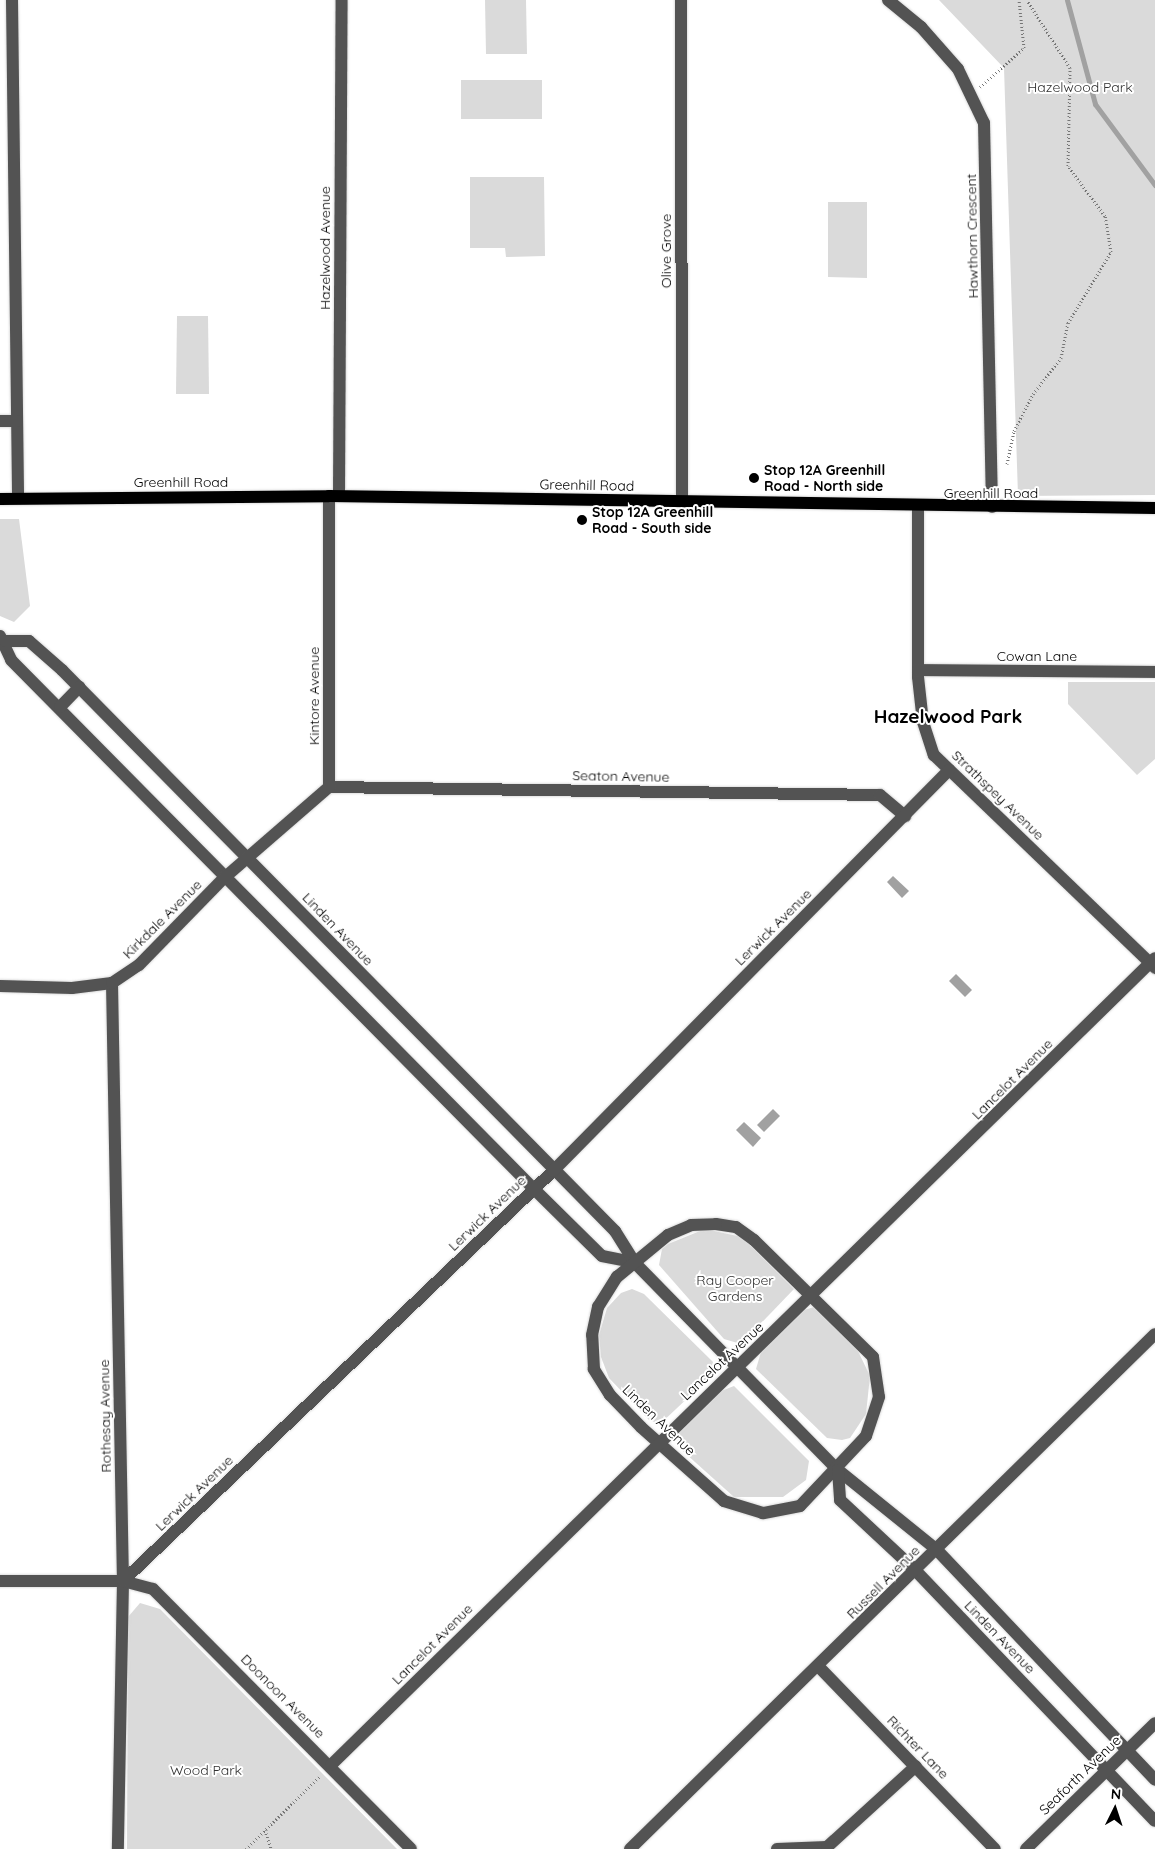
<!DOCTYPE html>
<style>
body{margin:0}
#map{position:relative;width:1155px;height:1849px;overflow:hidden;background:#fff;font-family:Quicksand,sans-serif}
div>[style]{position:absolute}
.green>*{inset:0;background:#dadada}
.water>*{inset:0;background:#a1a1a1}
.stream>*{height:5px;margin:-2.5px;padding:0 2.5px;transform-origin:2.5px;border-radius:2.5px;background:#a1a1a1}
.path>*{height:3px;margin-top:-1.5px;transform-origin:0;background:repeating-linear-gradient(90deg,#757575 0 1px,transparent 0 3.5px)}
.roads{filter:drop-shadow(0 0 1px #dbdbdb) drop-shadow(0 0 1px #dbdbdb)}
.minor>*{height:12px;margin:-6px;padding:0 6px;transform-origin:6px;border-radius:6px;background:#535353}
.major>*{height:12px;margin:-6px;padding:0 6px;transform-origin:6px;border-radius:6px;background:#000}
.dots>*{width:14px;height:14px;translate:-50% -50%;box-sizing:border-box;border:2px solid #fff;border-radius:50%}
span{translate:-50% -50%;white-space:nowrap;text-align:center;line-height:1.15;-webkit-text-stroke:4px #fff;paint-order:stroke}
.park-label{font-size:14px;color:#313131}
.street-label{font-size:14px;color:#000}
.poi-label{font-size:14px;color:#000;font-weight:700}
.left{translate:0 -50%;text-align:left}
.district-label{font-size:19px;color:#000;font-weight:700}
.north{position:absolute;left:1090px;top:1784px;width:50px;height:50px;-webkit-text-stroke:4px #fff;paint-order:stroke;rotate:4deg;font-size:14px;font-weight:700;line-height:20px;text-align:center;color:#000}
.north::after{content:'';display:block;margin:auto;width:18px;height:22px;background:#000;clip-path:polygon(50% 0,100% 100%,50% 72%,0 100%)}
</style>
<div id="map">
<div class="green">
<div style="clip-path:polygon(485px 0,526px 0,527px 54px,486px 54px)"></div>
<div style="clip-path:polygon(939px 0,1155px 0,1155px 495px,1018px 496px,1004px 68px)"></div>
<div style="clip-path:polygon(461px 80px,542px 80px,542px 119px,461px 119px)"></div>
<div style="clip-path:polygon(470px 177px,544px 177px,545px 256px,506px 257px,505px 248px,470px 248px)"></div>
<div style="clip-path:polygon(828px 202px,867px 202px,867px 278px,828px 277px)"></div>
<div style="clip-path:polygon(177px 316px,208px 316px,209px 394px,176px 394px)"></div>
<div style="clip-path:polygon(0 519px,19px 519px,30px 606px,14px 622px,0 616px)"></div>
<div style="clip-path:polygon(1068px 682px,1155px 682px,1155px 759px,1137px 775px,1068px 704px)"></div>
<div style="clip-path:polygon(705px 1229px,742px 1237px,794px 1289px,741px 1344px,724px 1339px,659px 1265px,662px 1249px,668px 1244px)"></div>
<div style="clip-path:polygon(632px 1289px,644px 1294px,713px 1362px,708px 1379px,660px 1424px,649px 1420px,609px 1378px,601px 1357px,599px 1335px,607px 1308px,621px 1293px)"></div>
<div style="clip-path:polygon(814px 1307px,857px 1349px,870px 1376px,866px 1414px,850px 1438px,842px 1440px,827px 1438px,756px 1369px,761px 1352px,804px 1310px)"></div>
<div style="clip-path:polygon(734px 1386px,809px 1461px,806px 1480px,783px 1497px,734px 1497px,676px 1445px,679px 1433px,721px 1391px)"></div>
<div style="clip-path:polygon(140px 1603px,160px 1609px,397px 1849px,127px 1849px,128px 1617px)"></div>
</div>
<div class="water">
<div style="clip-path:polygon(893px 876px,909px 891px,902px 898px,887px 882px)"></div>
<div style="clip-path:polygon(956px 974px,972px 990px,965px 997px,949px 981px)"></div>
<div style="clip-path:polygon(773px 1109px,780px 1116px,764px 1132px,757px 1125px)"></div>
<div style="clip-path:polygon(744px 1122px,761px 1138px,753px 1147px,736px 1130px)"></div>
</div>
<div class="stream">
<div style="left:1067px;top:0;width:108px;rotate:74.9deg"></div>
<div style="left:1095px;top:104px;width:101px;rotate:53.5deg"></div>
</div>
<div class="path">
<div style="left:980px;top:87px;width:59px;rotate:-41.6deg"></div>
<div style="left:1024px;top:48px;width:48px;rotate:-95.9deg"></div>
<div style="left:1007px;top:464px;width:34px;rotate:-78deg"></div>
<div style="left:1014px;top:431px;width:42px;rotate:-62.8deg"></div>
<div style="left:1033px;top:394px;width:46px;rotate:-52.1deg"></div>
<div style="left:1061px;top:358px;width:36px;rotate:-79deg"></div>
<div style="left:1068px;top:323px;width:83px;rotate:-58.8deg"></div>
<div style="left:1111px;top:252px;width:36px;rotate:-99deg"></div>
<div style="left:1105px;top:216px;width:62px;rotate:-126.5deg"></div>
<div style="left:1068px;top:166px;width:98px;rotate:-88.8deg"></div>
<div style="left:1070px;top:68px;width:80px;rotate:-122.3deg"></div>
<div style="left:265px;top:1830px;width:20px;rotate:72deg"></div>
<div style="left:246px;top:1849px;width:104px;rotate:-44.6deg"></div>
</div>
<div class="roads">
<div class="minor">
<div style="left:12px;top:0;width:498px;rotate:89.3deg"></div>
<div style="left:681px;top:0;width:502px;rotate:89.89deg"></div>
<div style="left:888px;top:0;width:43px;rotate:39.3deg"></div>
<div style="left:921px;top:27px;width:56px;rotate:48.6deg"></div>
<div style="left:958px;top:69px;width:60px;rotate:64.3deg"></div>
<div style="left:984px;top:123px;width:384px;rotate:88.8deg"></div>
<div style="left:0;top:421px;width:17px"></div>
<div style="left:339px;top:496px;width:496px;rotate:-89.7deg"></div>
<div style="left:918px;top:507px;width:170px;rotate:90deg"></div>
<div style="left:918px;top:677px;width:45px;rotate:83.7deg"></div>
<div style="left:923px;top:722px;width:35px;rotate:72deg"></div>
<div style="left:934px;top:755px;width:307px;rotate:43.9deg"></div>
<div style="left:0;top:636px;width:26px;rotate:65deg"></div>
<div style="left:11px;top:660px;width:744px;rotate:45.33deg"></div>
<div style="left:534px;top:1189px;width:95px;rotate:44.6deg"></div>
<div style="left:602px;top:1256px;width:33px;rotate:11deg"></div>
<div style="left:5px;top:641px;width:24px"></div>
<div style="left:29px;top:641px;width:44px;rotate:41.3deg"></div>
<div style="left:62px;top:670px;width:788px;rotate:45.41deg"></div>
<div style="left:615px;top:1231px;width:36px;rotate:58deg"></div>
<div style="left:634px;top:1262px;width:291px;rotate:45.6deg"></div>
<div style="left:838px;top:1470px;width:126px;rotate:38.9deg"></div>
<div style="left:936px;top:1549px;width:318px;rotate:46.5deg"></div>
<div style="left:918px;top:670px;width:237px;rotate:0.5deg"></div>
<div style="left:60px;top:707px;width:28px;rotate:-46deg"></div>
<div style="left:329px;top:787px;width:551px;rotate:0.83deg"></div>
<div style="left:880px;top:795px;width:33px;rotate:40deg"></div>
<div style="left:112px;top:983px;width:598px;rotate:88.95deg"></div>
<div style="left:123px;top:1581px;width:268px;rotate:91.1deg"></div>
<div style="left:0;top:986px;width:72px;rotate:1.6deg"></div>
<div style="left:72px;top:988px;width:40px;rotate:-7.1deg"></div>
<div style="left:112px;top:983px;width:32px;rotate:-34deg"></div>
<div style="left:139px;top:965px;width:122px;rotate:-45.7deg"></div>
<div style="left:224px;top:878px;width:139px;rotate:-40.9deg"></div>
<div style="left:329px;top:787px;width:291px;rotate:-90deg"></div>
<div style="left:716px;top:1224px;width:20px;rotate:9deg"></div>
<div style="left:736px;top:1227px;width:22px;rotate:36deg"></div>
<div style="left:754px;top:1240px;width:167px;rotate:44.5deg"></div>
<div style="left:873px;top:1357px;width:40px;rotate:81.5deg"></div>
<div style="left:879px;top:1397px;width:41px;rotate:108.4deg"></div>
<div style="left:866px;top:1436px;width:96px;rotate:133.3deg"></div>
<div style="left:800px;top:1506px;width:38px;rotate:169deg"></div>
<div style="left:763px;top:1513px;width:41px;rotate:-162.9deg"></div>
<div style="left:724px;top:1501px;width:111px;rotate:-138.3deg"></div>
<div style="left:641px;top:1427px;width:45px;rotate:-134.1deg"></div>
<div style="left:610px;top:1395px;width:31px;rotate:-122deg"></div>
<div style="left:594px;top:1369px;width:34px;rotate:-93deg"></div>
<div style="left:592px;top:1335px;width:29px;rotate:-78deg"></div>
<div style="left:598px;top:1307px;width:36px;rotate:-58deg"></div>
<div style="left:617px;top:1277px;width:66px;rotate:-39.5deg"></div>
<div style="left:668px;top:1235px;width:25px;rotate:-23deg"></div>
<div style="left:691px;top:1225px;width:25px;rotate:-2deg"></div>
<div style="left:838px;top:1470px;width:30px;rotate:86deg"></div>
<div style="left:840px;top:1500px;width:103px;rotate:43deg"></div>
<div style="left:915px;top:1570px;width:347px;rotate:46.3deg"></div>
<div style="left:0;top:1581px;width:123px"></div>
<div style="left:123px;top:1581px;width:31px;rotate:15deg"></div>
<div style="left:153px;top:1589px;width:366px;rotate:45.2deg"></div>
<div style="left:123px;top:1581px;width:594px;rotate:-43.64deg"></div>
<div style="left:553px;top:1171px;width:564px;rotate:-45.36deg"></div>
<div style="left:819px;top:1667px;width:253px;rotate:46deg"></div>
<div style="left:331px;top:1765px;width:1153px;rotate:-44.4deg"></div>
<div style="left:630px;top:1849px;width:735px;rotate:-44.45deg"></div>
<div style="left:777px;top:1849px;width:50px;rotate:-2.3deg"></div>
<div style="left:827px;top:1847px;width:120px;rotate:-42.3deg"></div>
<div style="left:1026px;top:1849px;width:180px;rotate:-44.3deg"></div>
</div>
<div class="major">
<div style="left:0;top:499px;width:329px;rotate:-0.5deg"></div>
<div style="left:329px;top:496px;width:826px;rotate:0.83deg"></div>
</div>
</div>
<div class="dots">
<div style="left:754px;top:478px;background:#000"></div>
<div style="left:582px;top:520px;background:#000"></div>
</div>
<div class="park-label">
<span style="left:1080px;top:87px">Hazelwood Park</span>
<span style="left:735px;top:1288px">Ray Cooper<br>Gardens</span>
<span style="left:206px;top:1770px">Wood Park</span>
</div>
<div class="street-label">
<span style="left:972px;top:236px;rotate:-91deg">Hawthorn Crescent</span>
<span style="left:325px;top:248px;rotate:-90deg">Hazelwood Avenue</span>
<span style="left:666px;top:251px;rotate:-90deg">Olive Grove</span>
<span style="left:181px;top:482px">Greenhill Road</span>
<span style="left:587px;top:485px;rotate:1deg">Greenhill Road</span>
<span style="left:991px;top:493px">Greenhill Road</span>
<span style="left:1037px;top:656px">Cowan Lane</span>
<span style="left:314px;top:696px;rotate:-90deg">Kintore Avenue</span>
<span style="left:621px;top:776px;rotate:1deg">Seaton Avenue</span>
<span style="left:998px;top:795px;rotate:44deg">Strathspey Avenue</span>
<span style="left:162px;top:919px;rotate:-45deg">Kirkdale Avenue</span>
<span style="left:773px;top:927px;rotate:-45deg">Lerwick Avenue</span>
<span style="left:338px;top:929px;rotate:46deg">Linden Avenue</span>
<span style="left:1012px;top:1079px;rotate:-45deg">Lancelot Avenue</span>
<span style="left:487px;top:1213px;rotate:-44deg">Lerwick Avenue</span>
<span style="left:722px;top:1361px;rotate:-43deg">Lancelot Avenue</span>
<span style="left:105px;top:1416px;rotate:-91deg">Rothesay Avenue</span>
<span style="left:659px;top:1420px;rotate:44deg">Linden Avenue</span>
<span style="left:194px;top:1493px;rotate:-44deg">Lerwick Avenue</span>
<span style="left:883px;top:1582px;rotate:-45deg">Russell Avenue</span>
<span style="left:1000px;top:1637px;rotate:46deg">Linden Avenue</span>
<span style="left:432px;top:1644px;rotate:-45deg">Lancelot Avenue</span>
<span style="left:283px;top:1696px;rotate:45deg">Doonoon Avenue</span>
<span style="left:918px;top:1747px;rotate:46deg">Richter Lane</span>
<span style="left:1080px;top:1775px;rotate:-44deg">Seaforth Avenue</span>
</div>
<div class="poi-label">
<span class="left" style="left:764px;top:478px">Stop 12A Greenhill<br>Road - North side</span>
<span class="left" style="left:592px;top:520px">Stop 12A Greenhill<br>Road - South side</span>
</div>
<div class="district-label">
<span style="left:948px;top:717px">Hazelwood Park</span>
</div>
<div class="north">N</div>
</div>
